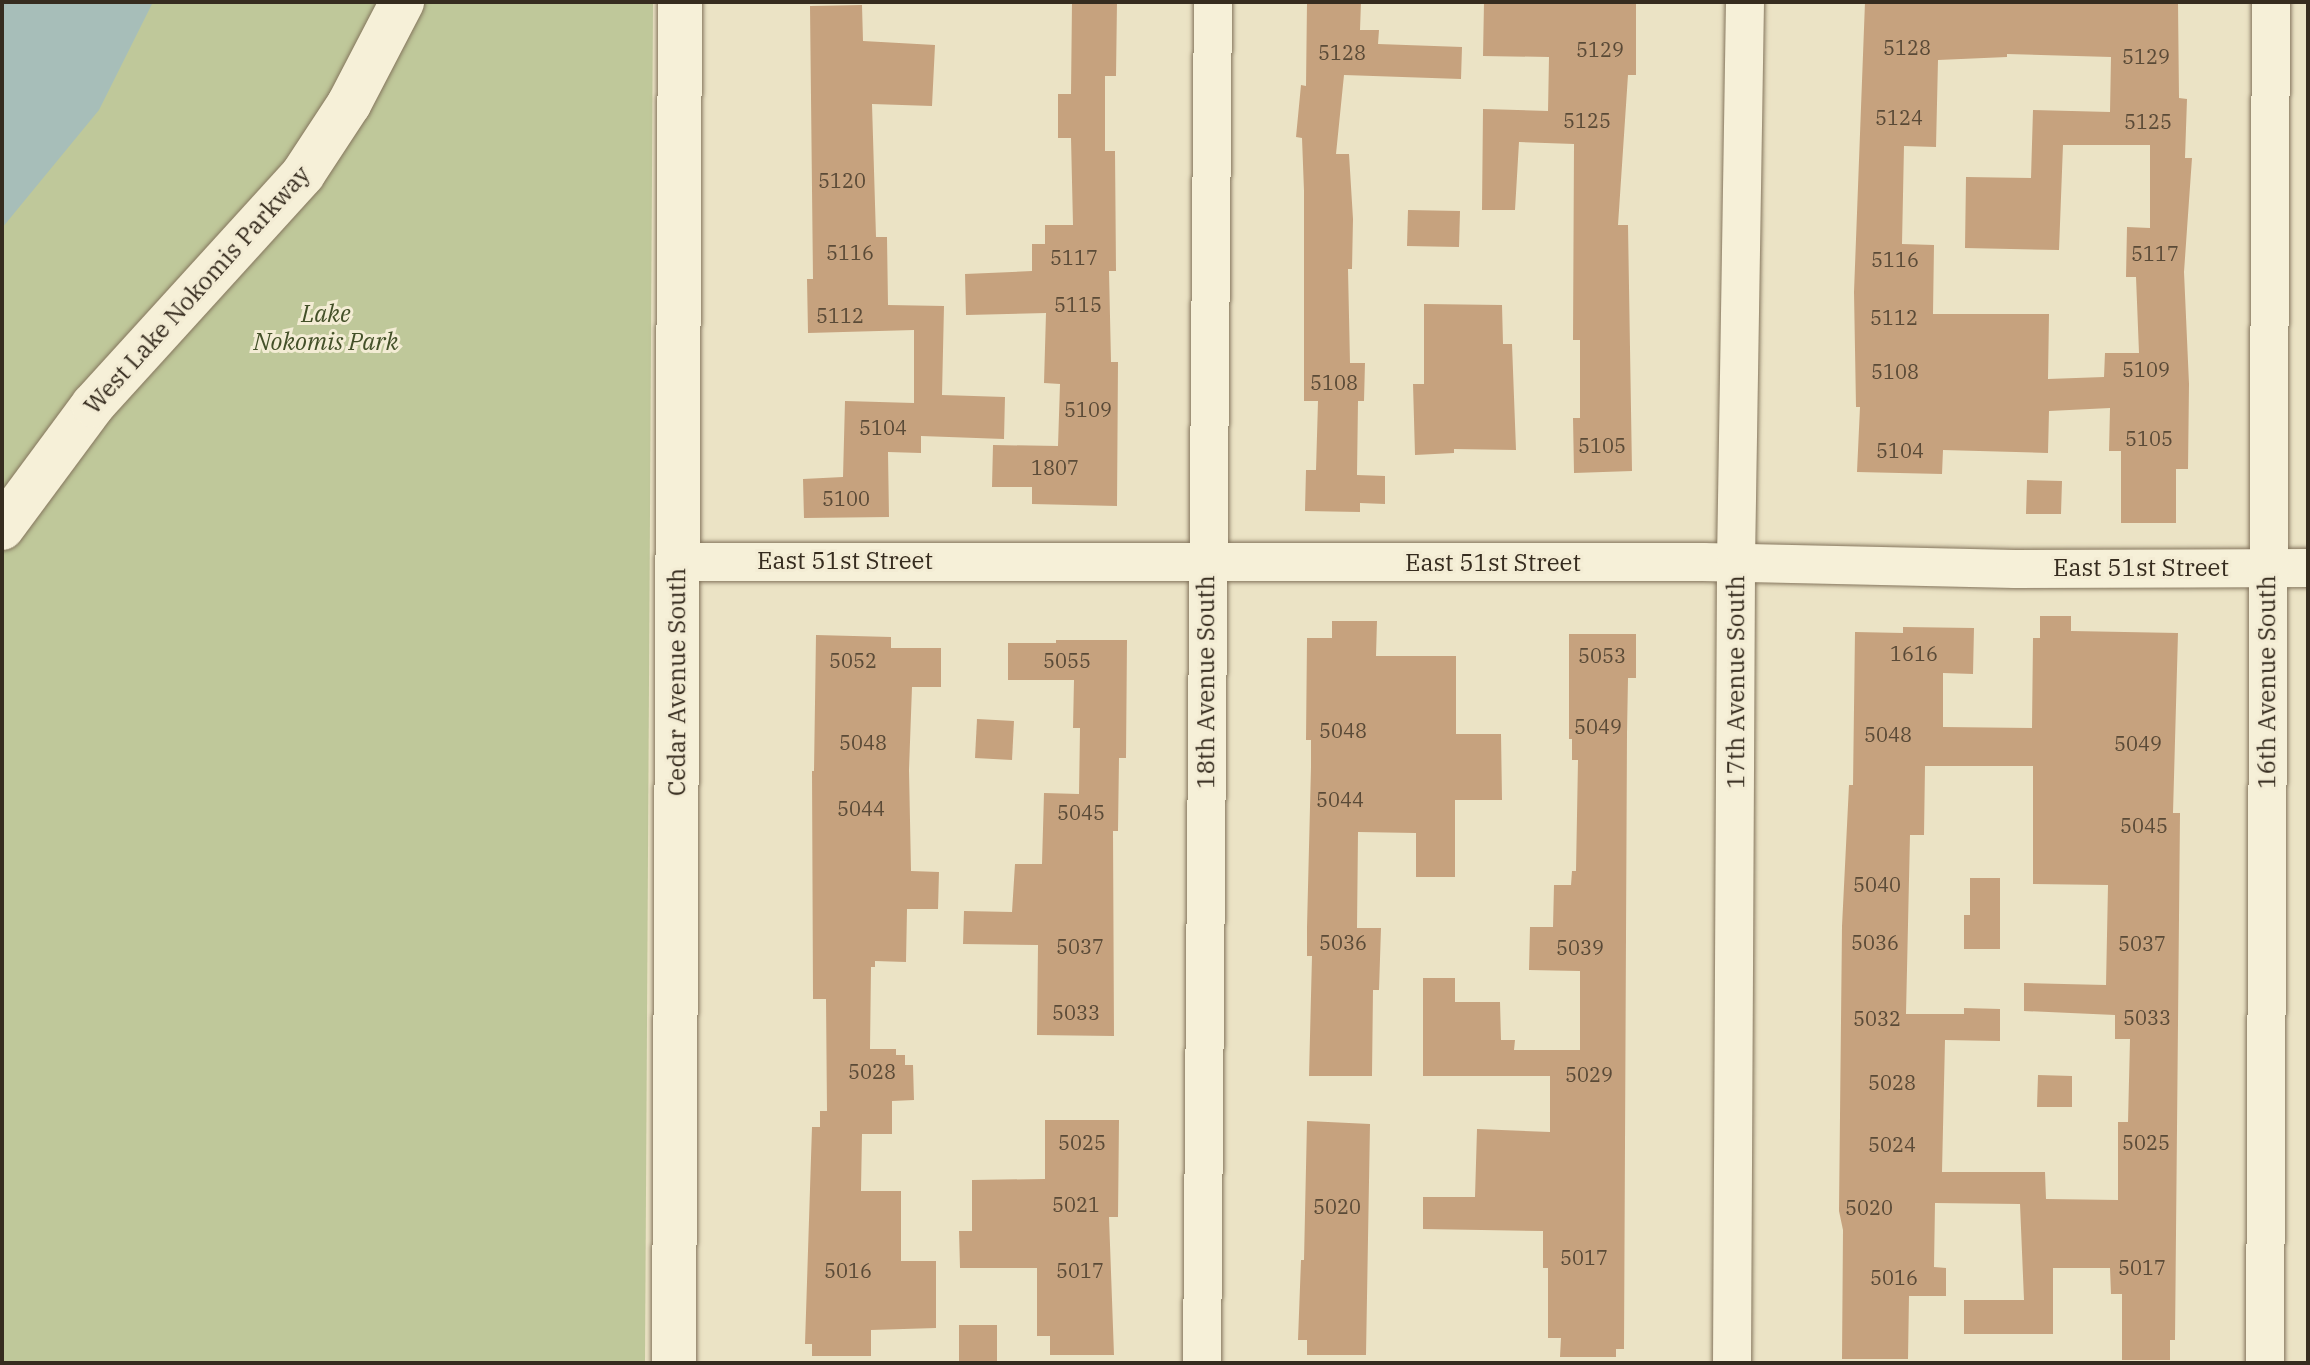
<!DOCTYPE html>
<style>
body{margin:0}
#map{position:relative;width:2310px;height:1365px;overflow:hidden;background:#ebe3c5;font-family:"IBM Plex Serif",serif}
div>[style]{position:absolute}
.green>*{inset:0;background:#bfc89a}
.water>*{inset:0;background:#a7beb9}
.building>*{inset:0;background:#c6a27e}
.roads{filter:drop-shadow(0 0 2px #84755d) drop-shadow(0 0 2px #84755d)}
.minor>*{height:38px;margin:-19px;padding:0 19px;transform-origin:19px;border-radius:19px;background:#f6f0d8}
.tertiary>*{height:44px;margin:-22px;padding:0 22px;transform-origin:22px;border-radius:22px;background:#f6f0d8}
.secondary>*{height:44px;margin:-22px;padding:0 22px;transform-origin:22px;border-radius:22px;background:#f6f0d8}
span{translate:-50% -50%;white-space:nowrap;text-align:center;line-height:1.15;-webkit-text-stroke:6px #f3ecd4;paint-order:stroke}
.number-label{font-size:20px;color:#5a4a37}
.number-label span{-webkit-text-stroke-width:0}
.street-label{font-size:24px;color:#362c1f}
.park-label{font-size:24px;color:#435028;font-style:italic}
.frame{position:absolute;inset:0;border:4px solid #362c1f;pointer-events:none}
</style>
<div id="map">
<div class="green">
<div style="clip-path:polygon(2px 2px,653px 2px,645px 1363px,2px 1363px)"></div>
</div>
<div class="water">
<div style="clip-path:polygon(2px 2px,153px 2px,99px 110px,2px 228px)"></div>
</div>
<div class="building">
<div style="clip-path:polygon(1072px 2px,1117px 2px,1116px 76px,1105px 76px,1105px 151px,1115px 151px,1116px 271px,1109px 271px,1111px 362px,1118px 362px,1117px 506px,1032px 504px,1032px 487px,992px 487px,993px 445px,1058px 446px,1060px 384px,1044px 383px,1046px 313px,966px 315px,965px 274px,1032px 271px,1032px 244px,1045px 244px,1045px 225px,1073px 225px,1071px 138px,1058px 138px,1058px 94px,1071px 94px)"></div>
<div style="clip-path:polygon(1307px 2px,1361px 2px,1360px 30px,1379px 30px,1378px 44px,1462px 47px,1461px 79px,1344px 75px,1336px 154px,1349px 154px,1353px 219px,1352px 269px,1348px 269px,1350px 363px,1365px 363px,1364px 401px,1358px 401px,1357px 475px,1385px 476px,1385px 504px,1360px 503px,1360px 512px,1305px 511px,1306px 470px,1316px 470px,1318px 401px,1304px 401px,1304px 191px,1302px 138px,1296px 137px,1301px 85px,1306px 86px)"></div>
<div style="clip-path:polygon(1484px 2px,1636px 2px,1636px 75px,1628px 75px,1618px 225px,1628px 225px,1632px 471px,1574px 473px,1573px 418px,1580px 418px,1580px 340px,1573px 340px,1574px 144px,1519px 142px,1515px 210px,1482px 210px,1483px 109px,1548px 111px,1549px 57px,1483px 56px)"></div>
<div style="clip-path:polygon(evenodd,1865px 2px,2178px 2px,2179px 98px,2187px 99px,2185px 158px,2192px 158px,2184px 272px,2189px 384px,2188px 469px,2176px 469px,2176px 523px,2121px 523px,2121px 451px,2109px 451px,2110px 408px,2049px 411px,2048px 453px,1943px 450px,1942px 474px,1857px 472px,1860px 407px,1856px 407px,1854px 292px,1865px 2px,2007px 54px,2111px 57px,2110px 112px,2033px 110px,2031px 178px,1966px 177px,1965px 248px,2059px 250px,2063px 145px,2150px 145px,2150px 228px,2127px 227px,2126px 277px,2136px 277px,2139px 353px,2105px 353px,2104px 377px,2048px 379px,2049px 314px,1933px 314px,1934px 245px,1902px 244px,1904px 146px,1936px 147px,1938px 60px,2007px 57px,2007px 54px)"></div>
<div style="clip-path:polygon(862px 5px,863px 41px,935px 45px,932px 106px,872px 104px,876px 237px,887px 237px,888px 305px,944px 306px,942px 395px,1005px 397px,1004px 439px,921px 436px,921px 453px,888px 452px,889px 517px,804px 518px,803px 479px,843px 477px,845px 401px,914px 403px,914px 330px,808px 333px,807px 279px,813px 279px,810px 6px)"></div>
<div style="clip-path:polygon(1408px 210px,1460px 211px,1459px 247px,1407px 246px)"></div>
<div style="clip-path:polygon(1424px 304px,1502px 305px,1503px 344px,1512px 344px,1516px 450px,1454px 449px,1454px 453px,1415px 455px,1413px 384px,1424px 384px)"></div>
<div style="clip-path:polygon(2027px 480px,2062px 481px,2061px 514px,2026px 514px)"></div>
<div style="clip-path:polygon(evenodd,2040px 616px,2071px 616px,2071px 631px,2178px 633px,2173px 813px,2180px 813px,2175px 1340px,2170px 1340px,2170px 1360px,2122px 1360px,2122px 1294px,2111px 1294px,2110px 1268px,2053px 1268px,2053px 1334px,1964px 1334px,1964px 1300px,2024px 1300px,2020px 1204px,1935px 1203px,1934px 1267px,1946px 1268px,1946px 1296px,1909px 1296px,1908px 1359px,1842px 1359px,1843px 1230px,1839px 1211px,1842px 926px,1849px 785px,1853px 785px,1855px 632px,1903px 633px,1903px 627px,1974px 628px,1973px 674px,1943px 673px,1943px 727px,2032px 728px,2033px 638px,2040px 638px,2040px 616px,1925px 766px,2033px 766px,2033px 884px,2108px 885px,2106px 985px,2024px 983px,2024px 1011px,2115px 1015px,2115px 1039px,2130px 1039px,2128px 1122px,2118px 1122px,2118px 1200px,2046px 1199px,2045px 1172px,1942px 1172px,1945px 1040px,2000px 1041px,2000px 1009px,1964px 1008px,1964px 1014px,1906px 1014px,1910px 835px,1924px 835px,1925px 766px)"></div>
<div style="clip-path:polygon(1332px 621px,1377px 621px,1376px 656px,1456px 656px,1456px 734px,1501px 734px,1502px 800px,1455px 800px,1455px 877px,1416px 877px,1416px 833px,1358px 832px,1357px 928px,1381px 928px,1379px 990px,1373px 990px,1372px 1076px,1309px 1076px,1312px 956px,1307px 956px,1307px 927px,1311px 767px,1311px 740px,1306px 740px,1307px 638px,1332px 638px)"></div>
<div style="clip-path:polygon(1569px 634px,1636px 634px,1636px 678px,1628px 678px,1627px 733px,1624px 1349px,1616px 1349px,1616px 1357px,1560px 1357px,1561px 1338px,1548px 1338px,1548px 1268px,1543px 1268px,1543px 1231px,1423px 1229px,1423px 1197px,1475px 1197px,1477px 1129px,1550px 1132px,1550px 1076px,1423px 1076px,1423px 978px,1455px 978px,1455px 1002px,1500px 1002px,1501px 1040px,1515px 1040px,1514px 1050px,1580px 1050px,1580px 971px,1529px 970px,1530px 927px,1553px 927px,1554px 885px,1571px 885px,1572px 871px,1576px 871px,1578px 760px,1572px 760px,1572px 739px,1569px 739px)"></div>
<div style="clip-path:polygon(816px 635px,891px 637px,891px 648px,941px 648px,941px 687px,912px 687px,909px 770px,911px 871px,939px 872px,938px 909px,907px 909px,906px 962px,875px 961px,875px 967px,871px 967px,870px 1049px,896px 1049px,896px 1055px,905px 1055px,905px 1065px,913px 1065px,914px 1100px,892px 1101px,892px 1134px,862px 1134px,861px 1191px,901px 1191px,901px 1261px,936px 1261px,936px 1328px,871px 1330px,871px 1356px,812px 1356px,812px 1344px,805px 1344px,812px 1127px,820px 1127px,820px 1111px,827px 1111px,826px 999px,813px 999px,812px 771px,814px 771px)"></div>
<div style="clip-path:polygon(1056px 640px,1127px 640px,1126px 758px,1119px 758px,1118px 831px,1113px 831px,1114px 1036px,1037px 1035px,1038px 945px,963px 944px,964px 911px,1012px 912px,1015px 864px,1042px 864px,1044px 793px,1079px 794px,1080px 728px,1073px 728px,1074px 680px,1008px 680px,1008px 643px,1056px 643px)"></div>
<div style="clip-path:polygon(977px 719px,1014px 721px,1012px 760px,975px 758px)"></div>
<div style="clip-path:polygon(1970px 878px,2000px 878px,2000px 949px,1964px 949px,1964px 915px,1970px 915px)"></div>
<div style="clip-path:polygon(2038px 1075px,2072px 1076px,2072px 1107px,2037px 1107px)"></div>
<div style="clip-path:polygon(1045px 1120px,1119px 1120px,1118px 1217px,1109px 1217px,1114px 1355px,1050px 1355px,1050px 1336px,1037px 1336px,1037px 1268px,960px 1268px,959px 1231px,972px 1231px,972px 1180px,1045px 1179px)"></div>
<div style="clip-path:polygon(1307px 1121px,1370px 1124px,1366px 1355px,1307px 1355px,1307px 1340px,1298px 1340px,1301px 1260px,1304px 1260px)"></div>
<div style="clip-path:polygon(959px 1325px,997px 1325px,997px 1363px,959px 1363px)"></div>
</div>
<div class="roads">
<div class="minor">
<div style="left:678px;top:562px;width:1025px"></div>
<div style="left:1703px;top:562px;width:312px;rotate:1.3deg"></div>
<div style="left:2015px;top:569px;width:293px;rotate:-0.2deg"></div>
<div style="left:1202px;top:1363px;width:1361px;rotate:-89.54deg"></div>
<div style="left:1732px;top:1363px;width:801px;rotate:-89.71deg"></div>
<div style="left:1736px;top:562px;width:560px;rotate:-89.08deg"></div>
<div style="left:2265px;top:1363px;width:1361px;rotate:-89.75deg"></div>
</div>
<div class="tertiary">
<div style="left:2px;top:528px;width:153px;rotate:-53.5deg"></div>
<div style="left:93px;top:405px;width:312px;rotate:-47.7deg"></div>
<div style="left:303px;top:174px;width:84px;rotate:-56.7deg"></div>
<div style="left:349px;top:104px;width:115px;rotate:-62.5deg"></div>
</div>
<div class="secondary">
<div style="left:674px;top:1363px;width:1361px;rotate:-89.75deg"></div>
</div>
</div>
<div class="number-label">
<span style="left:1907px;top:47px">5128</span>
<span style="left:1600px;top:49px">5129</span>
<span style="left:1342px;top:52px">5128</span>
<span style="left:2146px;top:56px">5129</span>
<span style="left:1899px;top:117px">5124</span>
<span style="left:1587px;top:120px">5125</span>
<span style="left:2148px;top:121px">5125</span>
<span style="left:842px;top:180px">5120</span>
<span style="left:850px;top:252px">5116</span>
<span style="left:2155px;top:253px">5117</span>
<span style="left:1074px;top:257px">5117</span>
<span style="left:1895px;top:259px">5116</span>
<span style="left:1078px;top:304px">5115</span>
<span style="left:840px;top:315px">5112</span>
<span style="left:1894px;top:317px">5112</span>
<span style="left:2146px;top:369px">5109</span>
<span style="left:1895px;top:371px">5108</span>
<span style="left:1334px;top:382px">5108</span>
<span style="left:1088px;top:409px">5109</span>
<span style="left:883px;top:427px">5104</span>
<span style="left:2149px;top:438px">5105</span>
<span style="left:1602px;top:445px">5105</span>
<span style="left:1900px;top:450px">5104</span>
<span style="left:1055px;top:467px">1807</span>
<span style="left:846px;top:498px">5100</span>
<span style="left:1914px;top:653px">1616</span>
<span style="left:1602px;top:655px">5053</span>
<span style="left:853px;top:660px">5052</span>
<span style="left:1067px;top:660px">5055</span>
<span style="left:1598px;top:726px">5049</span>
<span style="left:1343px;top:730px">5048</span>
<span style="left:1888px;top:734px">5048</span>
<span style="left:863px;top:742px">5048</span>
<span style="left:2138px;top:743px">5049</span>
<span style="left:1340px;top:799px">5044</span>
<span style="left:861px;top:808px">5044</span>
<span style="left:1081px;top:812px">5045</span>
<span style="left:2144px;top:825px">5045</span>
<span style="left:1877px;top:884px">5040</span>
<span style="left:1343px;top:942px">5036</span>
<span style="left:1875px;top:942px">5036</span>
<span style="left:2142px;top:943px">5037</span>
<span style="left:1080px;top:946px">5037</span>
<span style="left:1580px;top:947px">5039</span>
<span style="left:1076px;top:1012px">5033</span>
<span style="left:2147px;top:1017px">5033</span>
<span style="left:1877px;top:1018px">5032</span>
<span style="left:872px;top:1071px">5028</span>
<span style="left:1589px;top:1074px">5029</span>
<span style="left:1892px;top:1082px">5028</span>
<span style="left:1082px;top:1142px">5025</span>
<span style="left:2146px;top:1142px">5025</span>
<span style="left:1892px;top:1144px">5024</span>
<span style="left:1076px;top:1204px">5021</span>
<span style="left:1337px;top:1206px">5020</span>
<span style="left:1869px;top:1207px">5020</span>
<span style="left:1584px;top:1257px">5017</span>
<span style="left:2142px;top:1267px">5017</span>
<span style="left:848px;top:1270px">5016</span>
<span style="left:1080px;top:1270px">5017</span>
<span style="left:1894px;top:1277px">5016</span>
</div>
<div class="street-label">
<span style="left:197px;top:290px;rotate:-48deg">West Lake Nokomis Parkway</span>
<span style="left:845px;top:561px">East 51st Street</span>
<span style="left:1493px;top:563px">East 51st Street</span>
<span style="left:2141px;top:568px">East 51st Street</span>
<span style="left:677px;top:682px;rotate:-90deg">Cedar Avenue South</span>
<span style="left:1206px;top:682px;rotate:-90deg">18th Avenue South</span>
<span style="left:1736px;top:682px;rotate:-90deg">17th Avenue South</span>
<span style="left:2267px;top:682px;rotate:-90deg">16th Avenue South</span>
</div>
<div class="park-label">
<span style="left:326px;top:328px">Lake<br>Nokomis Park</span>
</div>
<div class="frame"></div>
</div>
